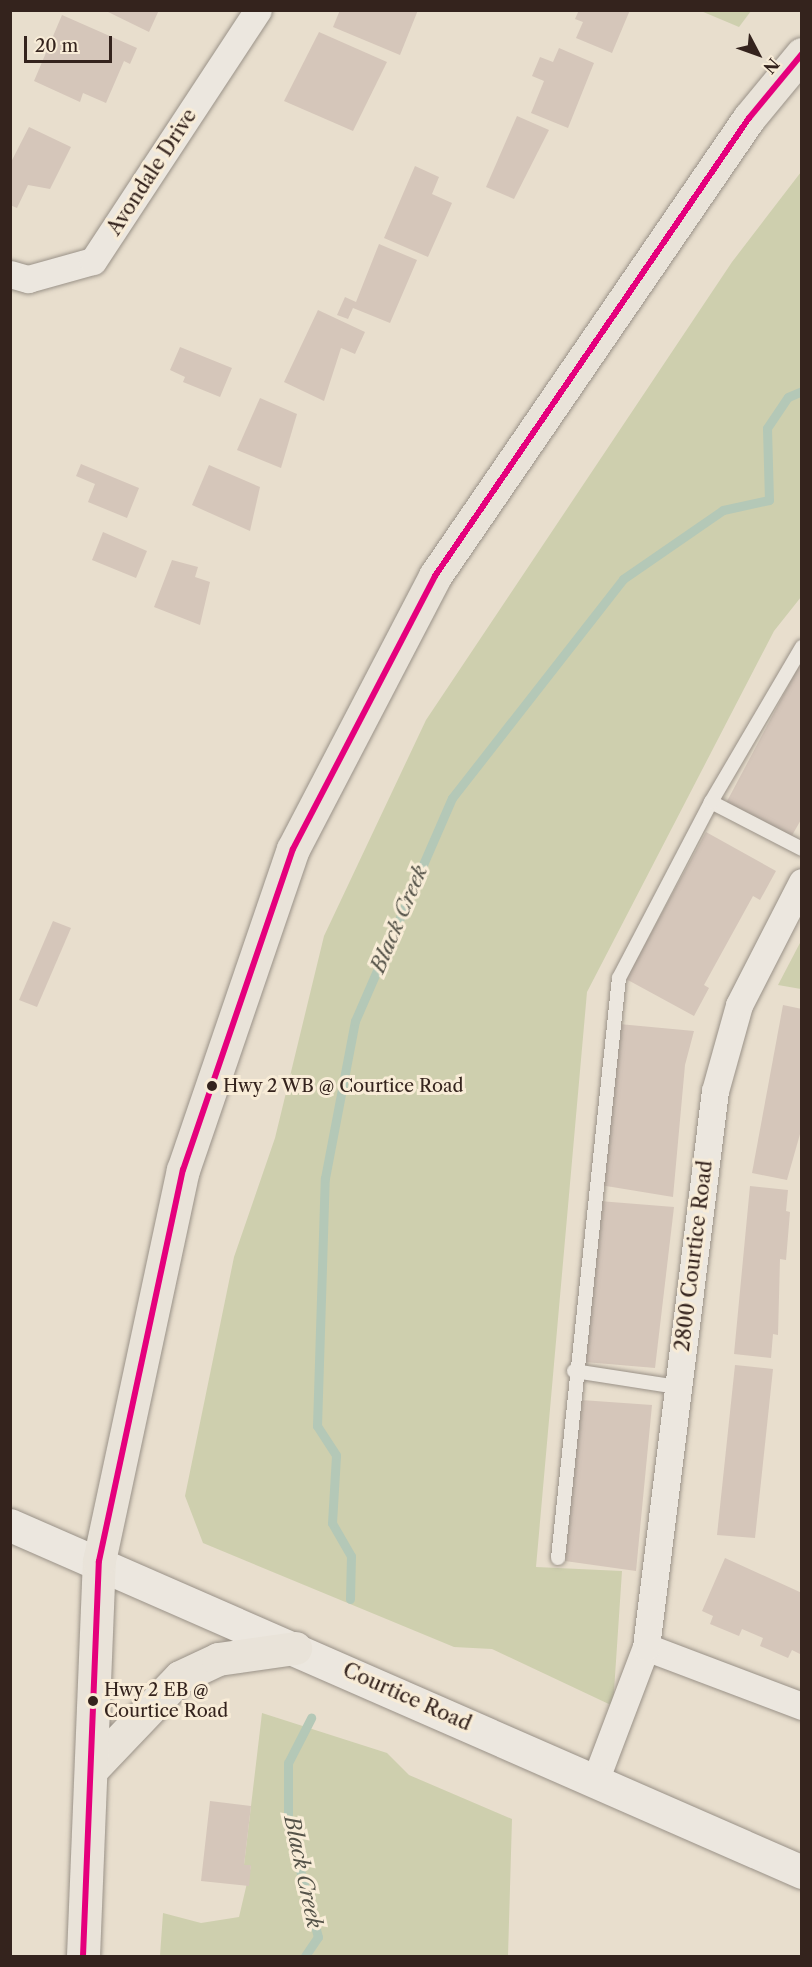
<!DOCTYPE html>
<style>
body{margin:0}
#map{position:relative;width:812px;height:1967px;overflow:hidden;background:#e8decd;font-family:"Libre Caslon Text",serif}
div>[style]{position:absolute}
.green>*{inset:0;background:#cecfae}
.stream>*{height:9px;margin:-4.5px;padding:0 4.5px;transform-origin:4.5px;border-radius:4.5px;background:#b4c8b7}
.building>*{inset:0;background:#d5c6ba}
.roads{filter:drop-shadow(0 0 2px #9a9288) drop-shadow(0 0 2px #9a9288)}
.service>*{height:14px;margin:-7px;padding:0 7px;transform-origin:7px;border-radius:7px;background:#ece7df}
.minor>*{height:27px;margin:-13.5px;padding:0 13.5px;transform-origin:13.5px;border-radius:13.5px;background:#ece7df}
.secondary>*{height:33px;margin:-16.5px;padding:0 16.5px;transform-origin:16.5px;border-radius:16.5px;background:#ece7df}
.primary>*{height:33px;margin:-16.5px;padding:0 16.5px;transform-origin:16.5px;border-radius:16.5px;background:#e9e3d9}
.bus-1>*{height:6px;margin:-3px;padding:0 3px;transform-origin:3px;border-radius:3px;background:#e5007d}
.dots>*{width:16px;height:16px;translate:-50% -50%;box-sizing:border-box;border:3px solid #f8ecd7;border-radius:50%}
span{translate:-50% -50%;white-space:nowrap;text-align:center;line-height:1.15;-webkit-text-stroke:6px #f8ecd7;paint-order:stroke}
.bus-label{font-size:18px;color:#34231d}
.left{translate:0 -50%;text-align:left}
.street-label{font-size:20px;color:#34231d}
.water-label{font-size:21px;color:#545248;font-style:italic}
.frame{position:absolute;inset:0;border:12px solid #34231d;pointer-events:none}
.north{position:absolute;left:728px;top:24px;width:60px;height:60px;-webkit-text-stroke:4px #f8ecd7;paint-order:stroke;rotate:131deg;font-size:16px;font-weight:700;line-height:24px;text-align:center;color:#34231d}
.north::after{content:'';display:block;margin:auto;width:21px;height:27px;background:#34231d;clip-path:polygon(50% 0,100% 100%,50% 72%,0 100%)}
.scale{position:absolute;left:24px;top:36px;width:88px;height:27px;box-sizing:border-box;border:3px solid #34231d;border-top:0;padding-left:8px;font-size:18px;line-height:21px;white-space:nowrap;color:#34231d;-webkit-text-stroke:4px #f8ecd7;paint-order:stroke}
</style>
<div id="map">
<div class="green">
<div style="clip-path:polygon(701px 11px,751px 11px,739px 27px)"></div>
<div style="clip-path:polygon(801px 172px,801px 597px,774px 631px,587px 992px,536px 1567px,622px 1571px,613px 1706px,492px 1649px,454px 1647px,203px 1543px,185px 1496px,234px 1257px,275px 1138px,324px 936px,426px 720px,732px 262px)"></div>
<div style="clip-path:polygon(801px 941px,801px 989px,778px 985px)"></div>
<div style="clip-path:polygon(262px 1713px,387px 1753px,409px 1775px,512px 1819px,508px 1956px,160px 1956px,163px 1913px,201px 1923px,239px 1917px,251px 1866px,244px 1865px)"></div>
</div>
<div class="stream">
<div style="left:350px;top:1599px;width:43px;rotate:-88.7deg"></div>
<div style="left:351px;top:1556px;width:38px;rotate:-120deg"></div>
<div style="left:332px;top:1523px;width:68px;rotate:-86.6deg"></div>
<div style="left:336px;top:1455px;width:35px;rotate:-123deg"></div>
<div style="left:317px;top:1426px;width:248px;rotate:-88.2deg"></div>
<div style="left:325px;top:1178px;width:160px;rotate:-79.2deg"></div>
<div style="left:355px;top:1021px;width:243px;rotate:-66.5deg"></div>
<div style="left:452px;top:798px;width:278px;rotate:-52deg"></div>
<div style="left:623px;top:579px;width:121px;rotate:-34.6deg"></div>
<div style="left:723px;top:510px;width:47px;rotate:-12.3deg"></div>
<div style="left:769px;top:500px;width:72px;rotate:-91.6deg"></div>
<div style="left:767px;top:428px;width:37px;rotate:-56deg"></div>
<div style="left:788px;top:397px;width:15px;rotate:-23deg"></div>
<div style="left:305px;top:1956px;width:23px;rotate:-56deg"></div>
<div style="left:318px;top:1937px;width:116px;rotate:-105deg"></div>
<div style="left:288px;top:1825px;width:62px;rotate:-90deg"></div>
<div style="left:288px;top:1763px;width:51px;rotate:-62.9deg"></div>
</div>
<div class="building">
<div style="clip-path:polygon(104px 10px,159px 10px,149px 32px)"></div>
<div style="clip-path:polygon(340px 10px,418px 10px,400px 55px,333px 27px)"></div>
<div style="clip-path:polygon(579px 10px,630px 10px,612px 53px,576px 38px,583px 22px,575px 19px)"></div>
<div style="clip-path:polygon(62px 15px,137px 48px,130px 64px,124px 61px,106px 103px,83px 93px,80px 102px,34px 81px)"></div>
<div style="clip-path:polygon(319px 32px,387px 62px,353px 131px,284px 101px)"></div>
<div style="clip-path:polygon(559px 48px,594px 63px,568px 128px,531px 113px,544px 81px,532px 76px,540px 57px,553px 62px)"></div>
<div style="clip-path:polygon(517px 116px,549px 130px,514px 199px,486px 187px)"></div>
<div style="clip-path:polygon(29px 127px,71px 147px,50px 189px,28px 185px,17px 208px,10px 205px,10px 164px)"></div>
<div style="clip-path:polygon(415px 166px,439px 177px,432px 194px,452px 203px,428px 257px,384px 238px)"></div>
<div style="clip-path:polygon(379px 244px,417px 260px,390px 323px,353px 308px,348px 319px,337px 315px,345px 297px,356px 302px)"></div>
<div style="clip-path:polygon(318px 310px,365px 332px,355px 354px,341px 348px,324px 401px,284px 382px)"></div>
<div style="clip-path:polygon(180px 347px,232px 368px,220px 397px,183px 382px,185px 377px,170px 370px)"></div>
<div style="clip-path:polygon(260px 398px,297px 414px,281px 468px,237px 450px)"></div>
<div style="clip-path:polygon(81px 464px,139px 488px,127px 518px,88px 502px,95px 484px,76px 476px)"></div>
<div style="clip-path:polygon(209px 465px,260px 487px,250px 531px,192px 505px)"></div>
<div style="clip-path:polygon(103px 532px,147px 551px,136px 578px,92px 560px)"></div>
<div style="clip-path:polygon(172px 560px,198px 567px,195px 577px,210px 582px,200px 625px,154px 607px)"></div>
<div style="clip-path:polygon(802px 660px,802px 818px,790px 839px,725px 805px)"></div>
<div style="clip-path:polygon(706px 832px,776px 871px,760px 900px,753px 896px,704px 985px,709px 988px,694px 1016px,626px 979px)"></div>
<div style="clip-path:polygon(53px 921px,71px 928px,37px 1007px,19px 1000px)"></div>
<div style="clip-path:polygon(783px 1005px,802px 1009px,802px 1127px,787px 1180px,752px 1173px)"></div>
<div style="clip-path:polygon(619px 1024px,694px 1031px,685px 1065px,673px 1197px,600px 1185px)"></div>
<div style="clip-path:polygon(750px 1186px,788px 1190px,786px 1211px,790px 1212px,786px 1260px,780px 1259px,778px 1335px,773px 1334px,771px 1358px,734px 1354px)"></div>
<div style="clip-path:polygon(599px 1201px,674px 1207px,655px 1368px,585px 1362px)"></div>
<div style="clip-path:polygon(735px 1365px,773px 1369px,755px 1538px,717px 1535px)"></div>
<div style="clip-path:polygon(581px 1400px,652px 1405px,636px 1571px,565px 1561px)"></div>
<div style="clip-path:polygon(725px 1558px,802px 1593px,802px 1655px,792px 1650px,788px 1658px,760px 1646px,763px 1638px,742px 1629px,739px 1636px,710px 1624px,713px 1616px,702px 1611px)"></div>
<div style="clip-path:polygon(210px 1801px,251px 1806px,244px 1865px,251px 1865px,249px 1886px,201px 1881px)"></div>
</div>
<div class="roads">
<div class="service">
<div style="left:711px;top:802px;width:102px;rotate:27.3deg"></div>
<div style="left:574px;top:1371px;width:104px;rotate:8.8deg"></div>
<div style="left:558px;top:1558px;width:583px;rotate:-84deg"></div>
<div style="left:619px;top:978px;width:199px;rotate:-62.4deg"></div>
<div style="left:711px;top:802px;width:180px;rotate:-59.6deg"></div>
</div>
<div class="minor">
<div style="left:10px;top:274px;width:19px;rotate:16deg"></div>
<div style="left:28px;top:279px;width:67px;rotate:-15.5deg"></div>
<div style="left:93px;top:261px;width:300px;rotate:-56.7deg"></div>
<div style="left:646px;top:1647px;width:167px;rotate:20.7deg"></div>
<div style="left:595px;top:1781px;width:143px;rotate:-69.2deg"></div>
<div style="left:646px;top:1647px;width:560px;rotate:-82.93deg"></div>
<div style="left:715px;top:1091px;width:89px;rotate:-74.4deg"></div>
<div style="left:739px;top:1005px;width:138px;rotate:-62.9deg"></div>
</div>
<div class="secondary">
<div style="left:10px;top:1525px;width:865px;rotate:23.66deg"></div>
</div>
<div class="primary">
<div style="left:92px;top:1769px;width:127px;rotate:-46.3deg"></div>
<div style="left:180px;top:1677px;width:42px;rotate:-25.3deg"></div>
<div style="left:218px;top:1659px;width:78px;rotate:-8.1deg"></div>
<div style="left:83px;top:1956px;width:395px;rotate:-87.7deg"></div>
<div style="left:99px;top:1561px;width:400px;rotate:-77.9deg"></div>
<div style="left:183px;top:1170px;width:339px;rotate:-71.1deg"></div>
<div style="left:293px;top:849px;width:308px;rotate:-62.5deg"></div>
<div style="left:435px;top:576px;width:555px;rotate:-55.57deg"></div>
<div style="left:749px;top:118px;width:83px;rotate:-50.4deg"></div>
</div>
</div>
<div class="bus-1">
<div style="left:83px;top:1956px;width:395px;rotate:-87.7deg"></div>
<div style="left:99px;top:1561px;width:400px;rotate:-77.9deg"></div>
<div style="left:183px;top:1170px;width:339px;rotate:-71.1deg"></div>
<div style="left:293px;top:849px;width:308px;rotate:-62.5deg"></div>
<div style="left:435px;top:576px;width:555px;rotate:-55.57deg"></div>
<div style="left:749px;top:118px;width:83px;rotate:-50.4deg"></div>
</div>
<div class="dots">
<div style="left:212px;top:1086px;background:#34231d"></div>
<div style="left:93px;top:1701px;background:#34231d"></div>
</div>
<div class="bus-label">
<span class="left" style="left:223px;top:1086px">Hwy 2 WB @ Courtice Road</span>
<span class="left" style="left:104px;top:1701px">Hwy 2 EB @<br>Courtice Road</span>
</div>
<div class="street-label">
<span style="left:152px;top:172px;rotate:-57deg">Avondale Drive</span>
<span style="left:694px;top:1256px;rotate:-83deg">2800 Courtice Road</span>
<span style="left:407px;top:1697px;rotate:24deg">Courtice Road</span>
</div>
<div class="water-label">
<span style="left:399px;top:919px;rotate:-67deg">Black Creek</span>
<span style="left:303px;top:1872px;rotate:78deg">Black Creek</span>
</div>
<div class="frame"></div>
<div class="north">N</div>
<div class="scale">20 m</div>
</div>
